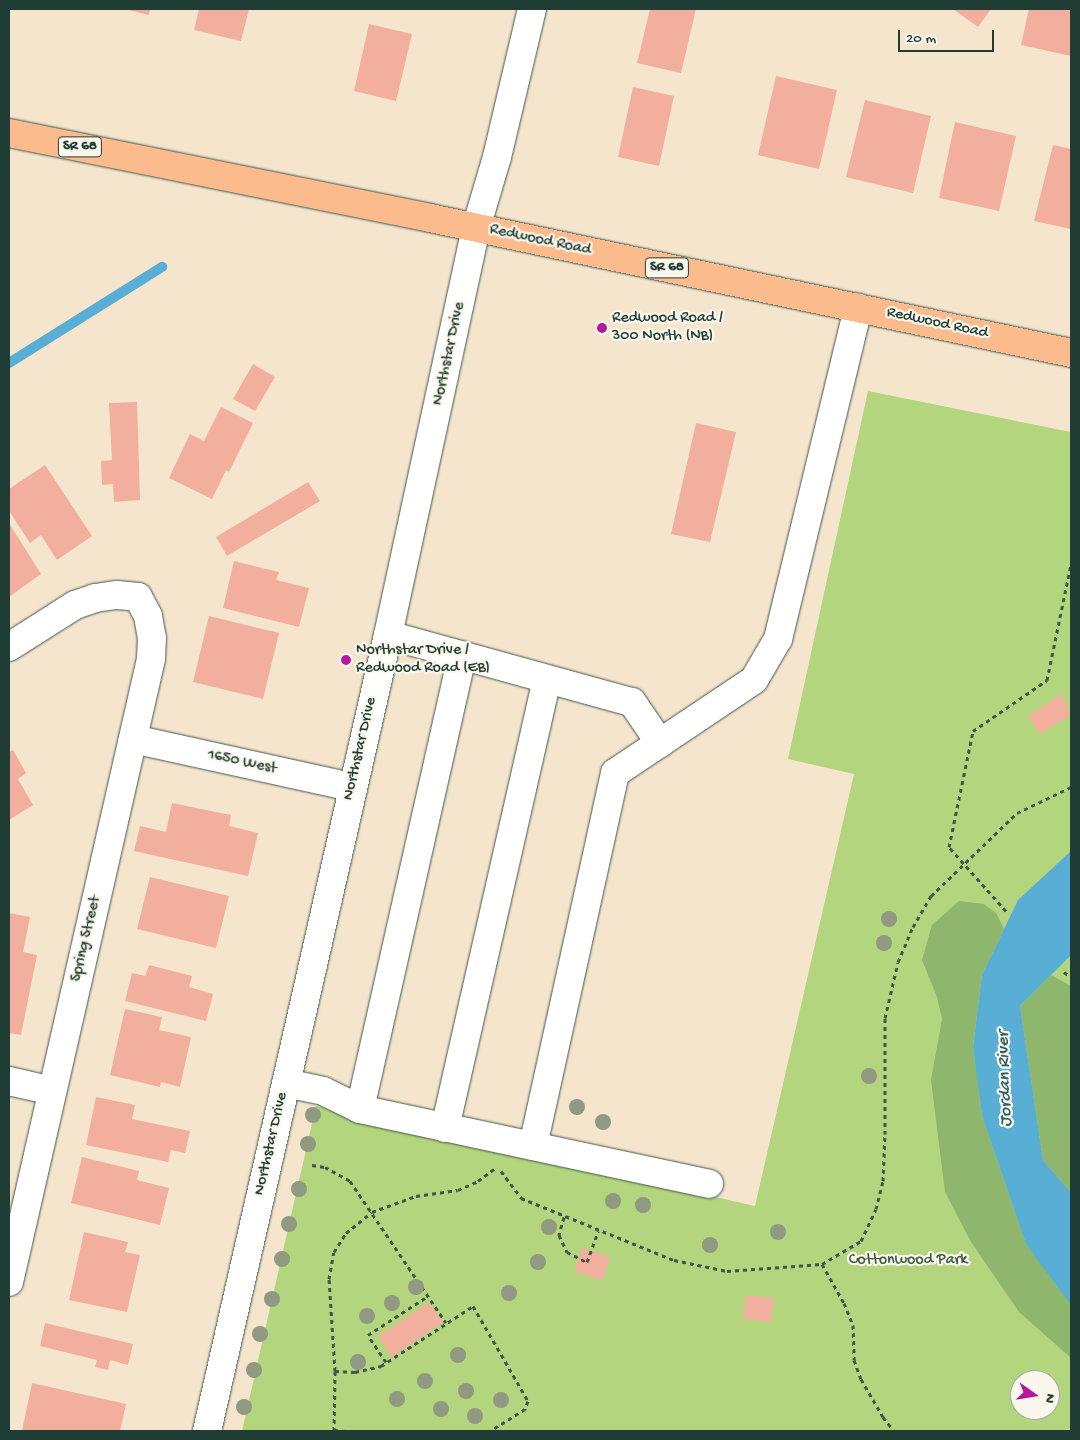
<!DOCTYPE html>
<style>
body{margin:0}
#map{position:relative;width:1080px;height:1440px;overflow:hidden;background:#f5e5cd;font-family:"Gochi Hand",sans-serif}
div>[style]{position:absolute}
.green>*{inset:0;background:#b3d57d}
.forest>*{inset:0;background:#8eb66c}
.water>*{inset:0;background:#58aed4}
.stream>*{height:10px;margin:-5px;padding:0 5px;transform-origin:5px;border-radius:5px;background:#58aed4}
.building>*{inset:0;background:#f3af9e}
.path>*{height:3px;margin-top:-1.5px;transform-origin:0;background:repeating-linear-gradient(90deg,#3f564b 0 4px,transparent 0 8px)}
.roads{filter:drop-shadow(0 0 1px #3f564b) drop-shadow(0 0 1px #3f564b)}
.minor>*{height:28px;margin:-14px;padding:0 14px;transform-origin:14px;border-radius:14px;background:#fff}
.major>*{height:28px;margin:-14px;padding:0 14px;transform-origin:14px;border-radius:14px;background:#fbbb8d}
.trees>*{width:16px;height:16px;margin:-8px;border-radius:50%;background:#909981}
.dots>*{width:14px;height:14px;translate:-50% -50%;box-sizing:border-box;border:2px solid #fbf7ec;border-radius:50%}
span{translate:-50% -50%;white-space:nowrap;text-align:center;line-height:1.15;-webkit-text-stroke:4.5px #fbf7ec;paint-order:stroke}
.shield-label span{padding:1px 4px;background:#fbf7ec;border:1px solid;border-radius:4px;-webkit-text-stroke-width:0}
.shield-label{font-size:15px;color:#1f3d34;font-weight:700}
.street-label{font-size:16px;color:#1f3d34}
.poi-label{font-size:16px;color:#1f3d34}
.left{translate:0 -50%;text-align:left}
.park-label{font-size:16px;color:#3d5b43}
.water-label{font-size:18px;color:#305f64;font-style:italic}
.frame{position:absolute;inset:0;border:10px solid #1f3d34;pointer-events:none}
.north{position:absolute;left:1010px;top:1370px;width:50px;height:50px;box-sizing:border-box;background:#fbf7ec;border:1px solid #a3ada2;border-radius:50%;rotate:103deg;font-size:14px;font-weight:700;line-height:20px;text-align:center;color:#1f3d34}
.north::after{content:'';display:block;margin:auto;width:18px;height:22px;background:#b5179e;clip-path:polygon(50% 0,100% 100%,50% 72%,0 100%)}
.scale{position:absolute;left:898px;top:30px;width:96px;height:22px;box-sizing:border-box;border:2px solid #1f3d34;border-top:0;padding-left:6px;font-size:15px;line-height:18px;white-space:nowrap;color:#1f3d34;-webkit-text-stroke:4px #fbf7ec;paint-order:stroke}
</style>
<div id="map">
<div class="green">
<div style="clip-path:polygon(evenodd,868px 391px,1071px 432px,1071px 1431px,242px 1431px,316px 1106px,755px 1206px,854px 774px,788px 759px,868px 391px,1020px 1380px,1050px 1380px,1050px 1410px,1020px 1410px,1020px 1380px)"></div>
</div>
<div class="forest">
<div style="clip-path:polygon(959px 901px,984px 904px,996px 913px,1004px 929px,982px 975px,973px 1046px,982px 1116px,1026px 1244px,1071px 1301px,1071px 1358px,1019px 1312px,971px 1242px,945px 1192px,931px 1080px,942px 1019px,937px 997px,922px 960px,932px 925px)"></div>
<div style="clip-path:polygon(1051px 975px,1071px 986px,1071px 1193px,1043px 1160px,1020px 1006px)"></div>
</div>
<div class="water">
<div style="clip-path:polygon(1071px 851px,1071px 955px,1020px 1006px,1043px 1160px,1071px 1193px,1071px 1305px,1026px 1244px,982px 1116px,973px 1047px,982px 975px,1018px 900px)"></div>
</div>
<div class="stream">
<div style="left:9px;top:363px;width:181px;rotate:-32.1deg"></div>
</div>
<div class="building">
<div style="clip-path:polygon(124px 9px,150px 9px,149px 15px)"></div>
<div style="clip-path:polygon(199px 9px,249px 9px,241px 41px,194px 30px)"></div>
<div style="clip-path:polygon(650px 9px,696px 9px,681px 73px,637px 63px)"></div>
<div style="clip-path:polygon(953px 9px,991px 9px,978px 27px)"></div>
<div style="clip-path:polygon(1029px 9px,1071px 9px,1071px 56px,1021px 45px)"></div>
<div style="clip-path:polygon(369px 24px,412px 34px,396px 101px,354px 91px)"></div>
<div style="clip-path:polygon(776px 76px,837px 90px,819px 169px,758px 155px)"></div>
<div style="clip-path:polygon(633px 87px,674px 96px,659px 166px,618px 157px)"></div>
<div style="clip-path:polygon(865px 100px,931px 116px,913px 193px,846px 177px)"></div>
<div style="clip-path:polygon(955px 122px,1016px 136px,999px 211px,939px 198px)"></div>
<div style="clip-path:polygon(1053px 145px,1071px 149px,1071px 229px,1034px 221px)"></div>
<div style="clip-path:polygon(253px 364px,275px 377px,255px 411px,233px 399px)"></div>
<div style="clip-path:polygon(137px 402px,140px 500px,114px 502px,113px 484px,102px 485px,101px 461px,112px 460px,109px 403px)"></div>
<div style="clip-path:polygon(221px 407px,253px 423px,229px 472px,226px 470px,212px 499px,169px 478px,190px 434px,204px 441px)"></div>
<div style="clip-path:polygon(696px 423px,736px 432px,710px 542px,671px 534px)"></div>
<div style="clip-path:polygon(45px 465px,92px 536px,57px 560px,41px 535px,30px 543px,9px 511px,9px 489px)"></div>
<div style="clip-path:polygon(308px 482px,320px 501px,227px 556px,216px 537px)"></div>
<div style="clip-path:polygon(9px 523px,41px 574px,9px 597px)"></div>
<div style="clip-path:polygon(234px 561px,279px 572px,276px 580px,309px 588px,299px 627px,223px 608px)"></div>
<div style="clip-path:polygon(209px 616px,279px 633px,263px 699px,193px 682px)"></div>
<div style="clip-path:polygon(1061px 694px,1071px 714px,1040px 734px,1028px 716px)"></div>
<div style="clip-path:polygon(13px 750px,26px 773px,18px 779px,33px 805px,9px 820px,9px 752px)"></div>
<div style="clip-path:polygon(172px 803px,231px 815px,229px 826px,258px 833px,248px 876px,134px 851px,140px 826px,166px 832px)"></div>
<div style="clip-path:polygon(150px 877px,229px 896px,216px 948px,137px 929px)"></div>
<div style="clip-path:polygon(9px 913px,30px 917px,23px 952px,37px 955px,21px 1035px,9px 1033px)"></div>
<div style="clip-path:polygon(149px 965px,192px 976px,189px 987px,213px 994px,206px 1021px,125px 1001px,132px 973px,145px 976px)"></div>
<div style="clip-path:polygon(125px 1009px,162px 1017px,159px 1030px,191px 1037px,180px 1087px,161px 1082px,160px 1087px,110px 1075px)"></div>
<div style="clip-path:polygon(96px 1097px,135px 1105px,132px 1119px,190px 1131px,185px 1153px,171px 1150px,168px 1162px,86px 1145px)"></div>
<div style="clip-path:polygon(82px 1157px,139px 1171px,137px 1180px,169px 1188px,160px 1225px,71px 1203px)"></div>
<div style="clip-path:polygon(84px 1232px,128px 1242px,125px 1252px,140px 1255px,127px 1312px,69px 1300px)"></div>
<div style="clip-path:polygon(582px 1248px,610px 1257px,602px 1281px,574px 1271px)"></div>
<div style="clip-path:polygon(746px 1295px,774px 1298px,771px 1322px,743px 1319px)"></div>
<div style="clip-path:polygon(429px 1302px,443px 1322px,392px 1357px,378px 1336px)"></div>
<div style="clip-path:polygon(45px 1323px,133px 1344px,128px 1365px,110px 1360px,108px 1370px,95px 1367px,97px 1360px,40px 1346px)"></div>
<div style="clip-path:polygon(32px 1383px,126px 1404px,120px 1431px,22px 1431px)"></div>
</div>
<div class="path">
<div style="left:1006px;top:911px;width:86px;rotate:-131.7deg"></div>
<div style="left:949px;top:847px;width:118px;rotate:-78.3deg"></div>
<div style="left:973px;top:731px;width:90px;rotate:-34.6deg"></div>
<div style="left:1047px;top:680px;width:118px;rotate:-78.3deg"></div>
<div style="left:1064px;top:972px;width:9px;rotate:36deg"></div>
<div style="left:312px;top:1165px;width:13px;rotate:9deg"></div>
<div style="left:325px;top:1167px;width:29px;rotate:29deg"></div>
<div style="left:350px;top:1181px;width:171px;rotate:55.9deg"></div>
<div style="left:501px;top:1171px;width:34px;rotate:53deg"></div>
<div style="left:521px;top:1198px;width:165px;rotate:22.1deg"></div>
<div style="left:674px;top:1260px;width:54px;rotate:11.7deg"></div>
<div style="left:727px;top:1271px;width:95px;rotate:-4.2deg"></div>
<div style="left:822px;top:1264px;width:45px;rotate:-30.5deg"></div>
<div style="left:861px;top:1241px;width:35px;rotate:-65deg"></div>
<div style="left:876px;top:1209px;width:29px;rotate:-76deg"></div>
<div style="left:883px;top:1181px;width:47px;rotate:-87.6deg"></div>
<div style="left:885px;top:1134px;width:116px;rotate:-90deg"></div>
<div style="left:885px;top:1018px;width:57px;rotate:-76.9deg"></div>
<div style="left:898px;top:962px;width:38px;rotate:-67deg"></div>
<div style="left:913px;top:927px;width:36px;rotate:-60deg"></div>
<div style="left:931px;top:896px;width:120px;rotate:-44deg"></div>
<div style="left:1017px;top:813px;width:60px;rotate:-25.7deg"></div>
<div style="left:564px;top:1217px;width:19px;rotate:106deg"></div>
<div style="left:559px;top:1235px;width:19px;rotate:65deg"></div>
<div style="left:567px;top:1252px;width:22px;rotate:27deg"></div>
<div style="left:587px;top:1262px;width:33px;rotate:-70deg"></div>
<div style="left:822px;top:1264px;width:45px;rotate:60.6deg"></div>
<div style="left:844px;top:1303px;width:24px;rotate:68deg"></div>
<div style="left:853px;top:1325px;width:35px;rotate:88deg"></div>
<div style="left:854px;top:1360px;width:20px;rotate:70deg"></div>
<div style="left:861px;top:1379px;width:44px;rotate:59.9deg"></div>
<div style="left:883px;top:1417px;width:18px;rotate:52deg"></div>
<div style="left:386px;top:1362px;width:32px;rotate:-124deg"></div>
<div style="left:368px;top:1335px;width:72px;rotate:-33deg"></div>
<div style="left:335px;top:1371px;width:20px;rotate:3deg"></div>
<div style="left:355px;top:1372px;width:27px;rotate:-13deg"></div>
<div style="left:381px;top:1366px;width:110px;rotate:-33.1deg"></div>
<div style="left:473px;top:1306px;width:110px;rotate:59.9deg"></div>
<div style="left:528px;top:1401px;width:9px;rotate:111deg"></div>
<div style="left:525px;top:1409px;width:41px;rotate:147.8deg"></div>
<div style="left:334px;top:1430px;width:12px;rotate:5deg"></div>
<div style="left:334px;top:1431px;width:60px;rotate:-89deg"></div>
<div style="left:335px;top:1371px;width:92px;rotate:-93.7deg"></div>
<div style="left:329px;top:1279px;width:27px;rotate:-80deg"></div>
<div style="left:334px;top:1252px;width:22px;rotate:-58deg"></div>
<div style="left:346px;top:1233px;width:33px;rotate:-39deg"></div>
<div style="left:372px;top:1212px;width:47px;rotate:-20deg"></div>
<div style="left:416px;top:1196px;width:42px;rotate:-8.1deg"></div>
<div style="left:458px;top:1190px;width:22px;rotate:-24deg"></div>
<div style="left:478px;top:1181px;width:21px;rotate:-37deg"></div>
</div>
<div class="roads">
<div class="minor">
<div style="left:388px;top:635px;width:253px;rotate:15.4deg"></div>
<div style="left:632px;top:702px;width:50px;rotate:55.7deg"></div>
<div style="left:9px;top:647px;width:78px;rotate:-32.5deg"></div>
<div style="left:75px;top:605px;width:21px;rotate:-19deg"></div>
<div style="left:95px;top:598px;width:22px;rotate:-8deg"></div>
<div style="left:117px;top:595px;width:21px;rotate:5deg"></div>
<div style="left:138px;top:597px;width:21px;rotate:62deg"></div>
<div style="left:148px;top:616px;width:22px;rotate:80deg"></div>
<div style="left:152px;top:638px;width:21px;rotate:93deg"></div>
<div style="left:151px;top:659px;width:639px;rotate:102.84deg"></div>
<div style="left:133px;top:739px;width:224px;rotate:12.4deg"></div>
<div style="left:9px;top:1081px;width:44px;rotate:13.1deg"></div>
<div style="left:286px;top:1083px;width:38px;rotate:12deg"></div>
<div style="left:323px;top:1091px;width:41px;rotate:25.9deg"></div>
<div style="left:360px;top:1109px;width:357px;rotate:12.1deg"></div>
<div style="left:360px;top:1109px;width:465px;rotate:-77.3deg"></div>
<div style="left:445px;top:1128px;width:460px;rotate:-77.2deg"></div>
<div style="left:533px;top:1146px;width:382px;rotate:-77.6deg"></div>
<div style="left:615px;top:773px;width:167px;rotate:-33.8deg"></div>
<div style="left:754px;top:680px;width:48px;rotate:-59.7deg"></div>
<div style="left:778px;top:639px;width:341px;rotate:-76.4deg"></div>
<div style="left:207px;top:1431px;width:816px;rotate:-77.19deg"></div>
<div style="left:388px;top:635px;width:416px;rotate:-77.8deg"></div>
<div style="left:476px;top:228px;width:74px;rotate:-73.5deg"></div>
<div style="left:497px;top:157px;width:152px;rotate:-76.7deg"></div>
</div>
<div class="major">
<div style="left:9px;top:133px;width:429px;rotate:11.4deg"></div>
<div style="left:430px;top:218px;width:655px;rotate:11.89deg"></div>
</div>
</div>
<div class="trees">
<div style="left:889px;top:919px"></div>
<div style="left:884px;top:943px"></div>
<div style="left:869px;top:1076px"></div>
<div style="left:577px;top:1107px"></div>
<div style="left:313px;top:1115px"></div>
<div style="left:603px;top:1122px"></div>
<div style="left:308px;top:1144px"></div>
<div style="left:299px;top:1189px"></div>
<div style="left:613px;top:1201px"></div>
<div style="left:643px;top:1205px"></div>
<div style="left:289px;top:1224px"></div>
<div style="left:549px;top:1227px"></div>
<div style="left:778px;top:1232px"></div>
<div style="left:710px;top:1245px"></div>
<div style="left:282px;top:1259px"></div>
<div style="left:538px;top:1262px"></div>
<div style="left:416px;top:1287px"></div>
<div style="left:509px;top:1293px"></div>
<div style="left:272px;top:1299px"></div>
<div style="left:392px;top:1303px"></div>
<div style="left:367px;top:1316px"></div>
<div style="left:260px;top:1334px"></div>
<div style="left:458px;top:1355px"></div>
<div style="left:358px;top:1362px"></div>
<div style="left:254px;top:1370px"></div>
<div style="left:425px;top:1381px"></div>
<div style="left:466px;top:1391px"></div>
<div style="left:397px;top:1399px"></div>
<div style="left:501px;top:1400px"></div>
<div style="left:244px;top:1407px"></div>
<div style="left:441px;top:1409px"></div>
<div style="left:475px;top:1416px"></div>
</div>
<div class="dots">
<div style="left:602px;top:328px;background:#b5179e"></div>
<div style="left:346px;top:660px;background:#b5179e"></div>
</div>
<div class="shield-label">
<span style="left:80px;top:147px">SR 68</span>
<span style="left:667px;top:268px">SR 68</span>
</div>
<div class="street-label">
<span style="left:540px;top:241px;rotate:12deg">Redwood Road</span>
<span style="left:937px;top:324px;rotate:12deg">Redwood Road</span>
<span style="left:450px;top:354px;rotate:-78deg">Northstar Drive</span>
<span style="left:361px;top:749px;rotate:-77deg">Northstar Drive</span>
<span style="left:242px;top:763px;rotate:12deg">1650 West</span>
<span style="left:87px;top:939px;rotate:-77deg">Spring Street</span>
<span style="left:272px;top:1144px;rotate:-77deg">Northstar Drive</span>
</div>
<div class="poi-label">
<span class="left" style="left:612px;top:328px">Redwood Road /<br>300 North (NB)</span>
<span class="left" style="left:356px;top:660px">Northstar Drive /<br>Redwood Road (EB)</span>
</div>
<div class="park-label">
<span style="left:908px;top:1261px">Cottonwood Park</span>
</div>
<div class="water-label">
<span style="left:1006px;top:1079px;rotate:-92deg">Jordan River</span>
</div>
<div class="frame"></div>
<div class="north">N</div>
<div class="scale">20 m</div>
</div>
